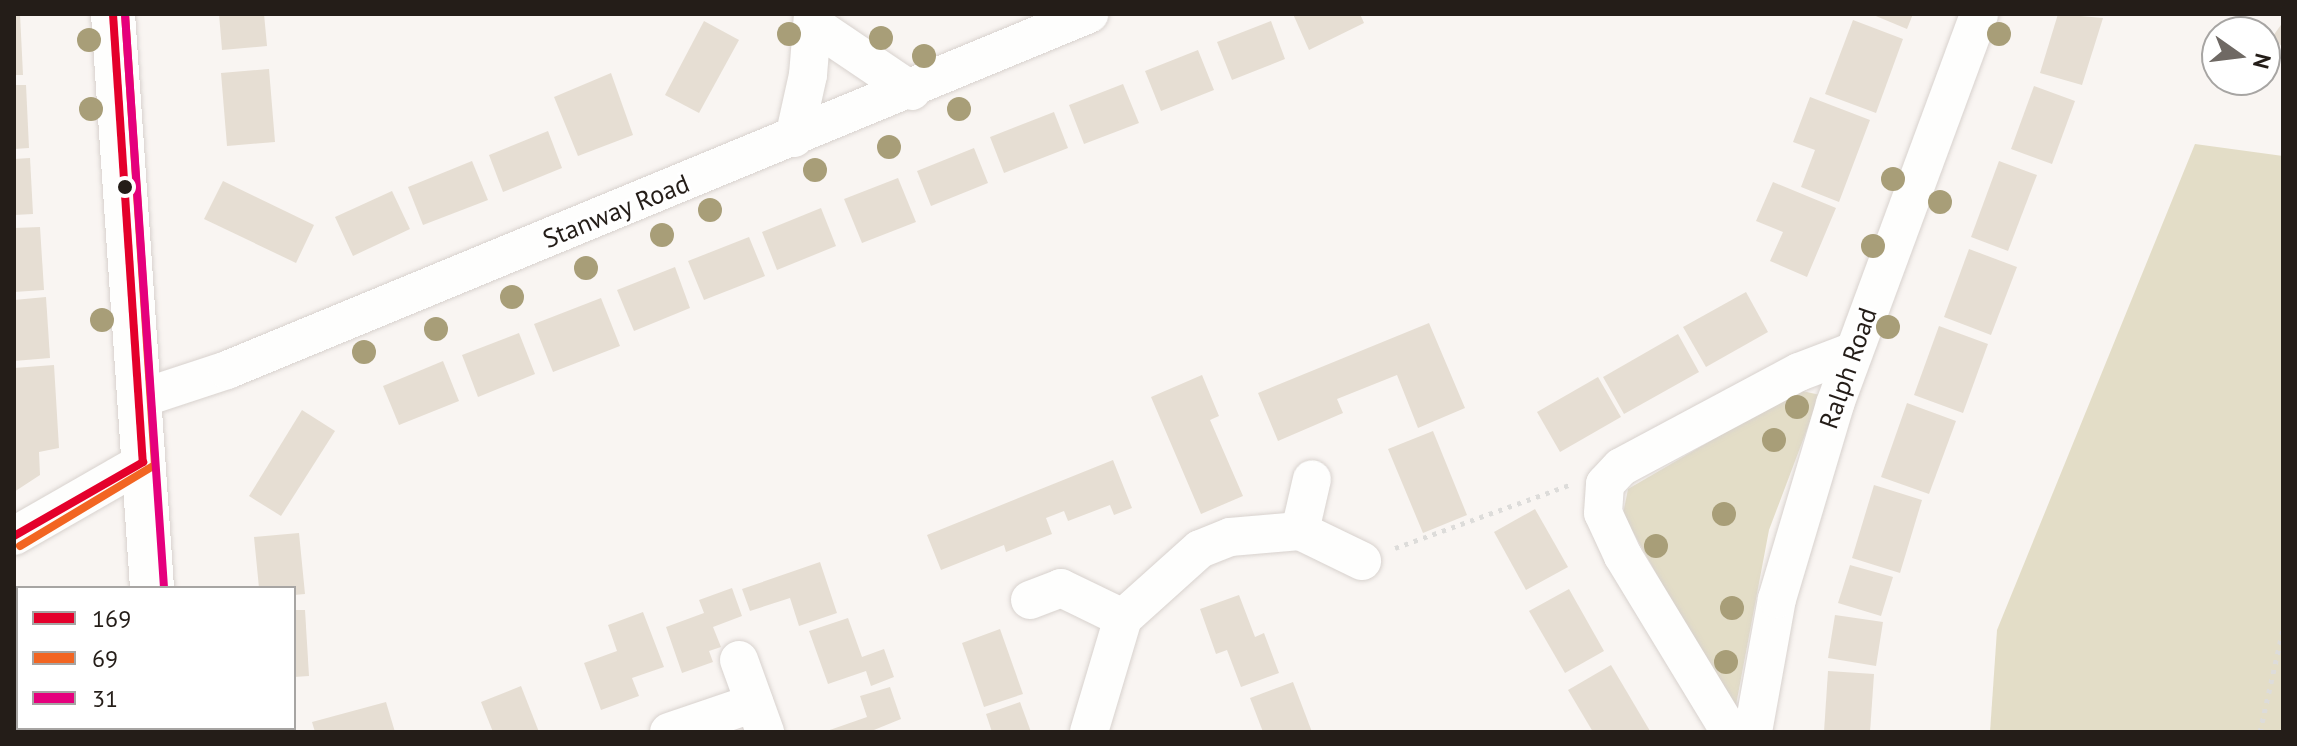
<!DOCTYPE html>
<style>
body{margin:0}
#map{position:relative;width:2297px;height:746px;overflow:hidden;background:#f9f5f2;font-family:"PT Sans",sans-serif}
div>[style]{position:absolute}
.green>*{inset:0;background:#e3ddc7}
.building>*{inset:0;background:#e6ded3}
.path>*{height:5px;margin-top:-2.5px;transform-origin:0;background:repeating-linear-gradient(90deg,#dddcda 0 4px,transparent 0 10px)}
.roads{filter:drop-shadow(0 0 2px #d8d2ce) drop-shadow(0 0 2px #d8d2ce)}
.street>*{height:38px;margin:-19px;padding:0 19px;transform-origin:19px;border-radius:19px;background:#fefefd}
.secondary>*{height:44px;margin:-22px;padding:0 22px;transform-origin:22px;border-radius:22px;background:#fefefd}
.bus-1>*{height:8px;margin:-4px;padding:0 4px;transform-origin:4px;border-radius:4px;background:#e4002b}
.bus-2>*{height:8px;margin:-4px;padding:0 4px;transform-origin:4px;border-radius:4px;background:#f26522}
.bus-3>*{height:8px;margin:-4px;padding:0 4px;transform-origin:4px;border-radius:4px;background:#e5007d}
.trees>*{width:24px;height:24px;margin:-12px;border-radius:50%;background:#a89e78}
.dots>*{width:22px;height:22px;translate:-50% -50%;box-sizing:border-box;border:4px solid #fff;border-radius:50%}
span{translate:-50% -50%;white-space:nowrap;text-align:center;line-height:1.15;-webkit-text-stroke:6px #fff;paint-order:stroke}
.street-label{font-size:26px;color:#241d18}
.frame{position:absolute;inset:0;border:16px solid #241d18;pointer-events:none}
.legend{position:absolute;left:16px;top:586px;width:280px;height:144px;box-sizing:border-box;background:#fff;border:2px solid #a7a5a3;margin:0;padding:10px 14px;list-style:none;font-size:24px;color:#241d18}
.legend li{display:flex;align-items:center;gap:16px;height:40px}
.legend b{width:40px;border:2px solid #a7a5a3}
.north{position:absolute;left:2201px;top:16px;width:80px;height:80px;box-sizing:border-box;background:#fff;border:2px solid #a7a5a3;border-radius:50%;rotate:104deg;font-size:22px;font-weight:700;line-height:32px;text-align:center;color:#241d18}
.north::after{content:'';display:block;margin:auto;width:28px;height:36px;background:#6f6964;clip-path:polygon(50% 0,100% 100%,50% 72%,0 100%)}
</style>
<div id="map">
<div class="green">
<div style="clip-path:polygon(2195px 144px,2283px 156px,2283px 732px,1990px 732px,1997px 630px)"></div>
<div style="clip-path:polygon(1798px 390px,1820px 395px,1769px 530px,1736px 705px,1725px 697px,1623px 514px,1628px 489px)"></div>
<div style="clip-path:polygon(198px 728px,283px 728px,285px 732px,198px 732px)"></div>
</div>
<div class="building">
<div style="clip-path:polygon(14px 14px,20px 14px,23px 75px,14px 75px)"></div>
<div style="clip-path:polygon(219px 14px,264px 14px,267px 46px,222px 50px)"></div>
<div style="clip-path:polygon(1293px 14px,1360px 14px,1364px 23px,1309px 50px)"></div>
<div style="clip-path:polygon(1871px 14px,1913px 14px,1907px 29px)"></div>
<div style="clip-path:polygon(2058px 14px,2103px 18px,2082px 85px,2040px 73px)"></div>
<div style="clip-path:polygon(1853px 20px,1903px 39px,1876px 113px,1825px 94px)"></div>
<div style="clip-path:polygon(704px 21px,739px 40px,699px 113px,665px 95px)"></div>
<div style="clip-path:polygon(1271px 21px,1285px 59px,1232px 80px,1217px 42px)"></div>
<div style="clip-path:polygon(2283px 22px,2283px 48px,2273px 36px)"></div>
<div style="clip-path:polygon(1198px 50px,1214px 90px,1161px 111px,1145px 71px)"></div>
<div style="clip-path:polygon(269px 69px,275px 142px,227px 146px,221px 73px)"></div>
<div style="clip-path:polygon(611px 73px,633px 135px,578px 156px,554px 97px)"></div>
<div style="clip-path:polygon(1123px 84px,1139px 123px,1084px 144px,1069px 105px)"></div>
<div style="clip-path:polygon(14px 85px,26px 85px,29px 148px,14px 149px)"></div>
<div style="clip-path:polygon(2034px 86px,2075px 101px,2052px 164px,2011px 149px)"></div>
<div style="clip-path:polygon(1810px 97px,1870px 120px,1839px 202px,1801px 187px,1815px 150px,1793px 142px)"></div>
<div style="clip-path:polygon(1054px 112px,1068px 148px,1004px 173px,990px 137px)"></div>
<div style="clip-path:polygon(548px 131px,562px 168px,503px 192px,489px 155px)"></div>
<div style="clip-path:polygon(974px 148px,988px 183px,931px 206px,917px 171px)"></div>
<div style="clip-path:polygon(30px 158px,33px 214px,14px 215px,14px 159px)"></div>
<div style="clip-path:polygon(472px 161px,488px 200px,423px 225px,408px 187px)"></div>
<div style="clip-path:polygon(1999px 161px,2037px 175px,2008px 251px,1971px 237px)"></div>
<div style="clip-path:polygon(898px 178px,916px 222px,862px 243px,844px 199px)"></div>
<div style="clip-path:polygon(223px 181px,314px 225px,296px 263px,204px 219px)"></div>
<div style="clip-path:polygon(1773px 182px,1836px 208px,1807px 277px,1770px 261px,1783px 232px,1756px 221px)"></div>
<div style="clip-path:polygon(392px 191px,410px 229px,353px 256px,335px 217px)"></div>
<div style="clip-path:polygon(821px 208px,836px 246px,777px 270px,762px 232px)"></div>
<div style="clip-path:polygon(40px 227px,44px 290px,14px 292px,14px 228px)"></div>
<div style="clip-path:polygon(749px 237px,765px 276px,704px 300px,688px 261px)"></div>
<div style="clip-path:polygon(1969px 249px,2017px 267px,1991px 335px,1944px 317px)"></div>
<div style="clip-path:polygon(675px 267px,690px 308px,634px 331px,617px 290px)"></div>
<div style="clip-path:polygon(1746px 292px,1768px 332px,1706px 367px,1683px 327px)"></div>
<div style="clip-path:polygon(46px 297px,50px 358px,14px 361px,14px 300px)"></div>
<div style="clip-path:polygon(601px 298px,620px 346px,553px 372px,534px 324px)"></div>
<div style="clip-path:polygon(1429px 323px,1465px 408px,1418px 428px,1397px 375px,1337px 399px,1343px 413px,1278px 441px,1258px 393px)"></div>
<div style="clip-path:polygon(1939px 326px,1988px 344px,1963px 413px,1914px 395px)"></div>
<div style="clip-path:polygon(519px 333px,535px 374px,478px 397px,462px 355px)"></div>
<div style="clip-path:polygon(1678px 334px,1699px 372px,1624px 414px,1603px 377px)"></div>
<div style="clip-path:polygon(443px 361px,459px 401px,399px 425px,383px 386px)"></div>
<div style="clip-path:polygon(54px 365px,59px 448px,39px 452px,40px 475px,14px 492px,14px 368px)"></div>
<div style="clip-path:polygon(1202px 375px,1219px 416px,1210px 420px,1243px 496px,1201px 514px,1151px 397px)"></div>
<div style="clip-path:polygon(1598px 377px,1621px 417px,1560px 452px,1537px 412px)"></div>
<div style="clip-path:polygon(1907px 403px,1956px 421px,1929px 494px,1881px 477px)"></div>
<div style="clip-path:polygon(302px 410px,335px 431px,281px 516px,249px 496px)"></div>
<div style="clip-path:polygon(1433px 431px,1467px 515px,1423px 533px,1388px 449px)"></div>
<div style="clip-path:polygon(1113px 460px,1132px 508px,1114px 515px,1110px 505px,1068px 521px,1064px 511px,1046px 518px,1052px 534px,1006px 552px,1004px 545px,941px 570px,927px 535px)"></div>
<div style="clip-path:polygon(1874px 485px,1922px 500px,1900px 573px,1852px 558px)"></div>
<div style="clip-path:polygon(1535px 509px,1568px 567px,1526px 590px,1494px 532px)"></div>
<div style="clip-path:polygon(299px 533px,305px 594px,294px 595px,294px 588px,259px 588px,254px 537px)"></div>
<div style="clip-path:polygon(820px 562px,837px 613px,799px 626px,790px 598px,750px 611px,742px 589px)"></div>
<div style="clip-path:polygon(1850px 565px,1893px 577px,1881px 616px,1838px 603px)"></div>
<div style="clip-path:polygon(732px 588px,742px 616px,713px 627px,721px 647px,709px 651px,713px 662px,682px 673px,666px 627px,704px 613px,699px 600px)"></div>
<div style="clip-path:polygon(1569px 589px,1604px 651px,1565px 673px,1529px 611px)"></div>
<div style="clip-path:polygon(1239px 595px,1255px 637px,1264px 633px,1279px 673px,1241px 687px,1227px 650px,1216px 654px,1200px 609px)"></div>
<div style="clip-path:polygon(294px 610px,305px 610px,309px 676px,294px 677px)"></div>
<div style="clip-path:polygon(643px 612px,664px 667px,632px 678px,639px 696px,601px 710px,584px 663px,617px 651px,608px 625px)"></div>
<div style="clip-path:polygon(1835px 615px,1883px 622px,1876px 666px,1828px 658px)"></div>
<div style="clip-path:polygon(848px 618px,862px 657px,884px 649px,894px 677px,871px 686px,866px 671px,828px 684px,809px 631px)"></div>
<div style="clip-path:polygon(1000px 629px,1023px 694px,984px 707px,962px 643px)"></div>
<div style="clip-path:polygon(1611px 665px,1650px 731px,1648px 732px,1593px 732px,1568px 690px)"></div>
<div style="clip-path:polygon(1828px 671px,1874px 674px,1870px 732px,1824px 732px)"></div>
<div style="clip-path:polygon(1293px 682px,1312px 732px,1263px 732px,1250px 698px)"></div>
<div style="clip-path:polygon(521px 686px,539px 732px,493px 732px,481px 702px)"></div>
<div style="clip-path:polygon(890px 687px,901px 719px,869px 732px,824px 732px,867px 717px,860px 696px)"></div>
<div style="clip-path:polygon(386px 702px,395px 732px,315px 732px,312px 722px)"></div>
<div style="clip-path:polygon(1020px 702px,1031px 732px,992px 732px,986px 714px)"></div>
</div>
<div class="path">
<div style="left:1395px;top:548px;width:188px;rotate:-19.9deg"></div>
<div style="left:2260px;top:732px;width:106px;rotate:-77.4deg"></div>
</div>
<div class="roads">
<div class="street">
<div style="left:814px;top:25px;width:118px;rotate:34deg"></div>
<div style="left:794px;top:138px;width:65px;rotate:-77.5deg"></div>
<div style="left:808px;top:75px;width:61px;rotate:-85.3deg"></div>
<div style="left:139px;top:399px;width:93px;rotate:-18.2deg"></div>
<div style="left:227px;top:370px;width:933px;rotate:-22.44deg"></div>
<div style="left:1300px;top:531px;width:53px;rotate:-77deg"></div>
<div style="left:14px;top:536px;width:149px;rotate:-29.8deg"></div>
<div style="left:1030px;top:600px;width:33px;rotate:-21deg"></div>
<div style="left:1061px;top:588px;width:69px;rotate:25.8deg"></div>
<div style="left:739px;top:660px;width:77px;rotate:70.1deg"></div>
<div style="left:669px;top:732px;width:90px;rotate:-18.8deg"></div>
<div style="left:1089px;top:732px;width:119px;rotate:-73.4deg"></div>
<div style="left:1123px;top:618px;width:103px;rotate:-41.9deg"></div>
<div style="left:1200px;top:549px;width:32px;rotate:-22deg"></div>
<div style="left:1230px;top:537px;width:70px;rotate:-4.9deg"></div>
<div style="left:1300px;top:531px;width:69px;rotate:25.8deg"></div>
<div style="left:1730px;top:732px;width:206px;rotate:-121.3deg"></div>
<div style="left:1623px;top:556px;width:47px;rotate:-114.9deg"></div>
<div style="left:1603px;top:513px;width:29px;rotate:-86deg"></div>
<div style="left:1605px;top:484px;width:23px;rotate:-47deg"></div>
<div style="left:1621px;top:467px;width:202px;rotate:-28.1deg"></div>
<div style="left:1799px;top:372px;width:56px;rotate:-21deg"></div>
<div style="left:1753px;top:732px;width:135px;rotate:-79.8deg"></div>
<div style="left:1777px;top:599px;width:203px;rotate:-73.4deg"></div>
<div style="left:1835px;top:404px;width:416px;rotate:-69.7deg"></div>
</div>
<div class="secondary">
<div style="left:113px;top:14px;width:575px;rotate:86.11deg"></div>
<div style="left:162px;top:728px;width:4px;rotate:90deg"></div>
</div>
</div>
<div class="bus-1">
<div style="left:113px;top:14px;width:449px;rotate:86.2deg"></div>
<div style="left:14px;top:536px;width:149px;rotate:-29.8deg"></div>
</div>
<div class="bus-2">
<div style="left:20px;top:546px;width:157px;rotate:-31deg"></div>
<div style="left:155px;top:465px;width:452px;rotate:-93.8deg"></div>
</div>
<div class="bus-3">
<div style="left:125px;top:14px;width:574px;rotate:86.11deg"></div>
</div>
<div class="trees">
<div style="left:789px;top:34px"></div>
<div style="left:1999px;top:34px"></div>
<div style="left:881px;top:38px"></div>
<div style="left:89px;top:40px"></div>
<div style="left:924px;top:56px"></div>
<div style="left:91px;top:109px"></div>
<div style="left:959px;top:109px"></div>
<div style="left:889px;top:147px"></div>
<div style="left:815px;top:170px"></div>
<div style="left:1893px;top:179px"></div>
<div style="left:1940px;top:202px"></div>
<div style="left:710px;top:210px"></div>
<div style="left:662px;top:235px"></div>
<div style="left:1873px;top:246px"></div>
<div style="left:586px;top:268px"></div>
<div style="left:512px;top:297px"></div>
<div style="left:102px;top:320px"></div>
<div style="left:1888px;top:327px"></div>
<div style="left:436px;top:329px"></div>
<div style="left:364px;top:352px"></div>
<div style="left:1797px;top:407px"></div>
<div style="left:1774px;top:440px"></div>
<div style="left:1724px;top:514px"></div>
<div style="left:1656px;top:546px"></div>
<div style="left:1732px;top:608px"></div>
<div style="left:1726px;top:662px"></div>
</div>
<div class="dots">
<div style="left:125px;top:187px;background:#241d18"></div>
</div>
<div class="street-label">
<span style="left:616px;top:211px;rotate:-22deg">Stanway Road</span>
<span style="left:1848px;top:368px;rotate:-71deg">Ralph Road</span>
</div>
<div class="frame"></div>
<ul class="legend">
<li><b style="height:10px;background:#e4002b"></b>169</li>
<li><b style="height:10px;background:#f26522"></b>69</li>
<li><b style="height:10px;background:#e5007d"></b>31</li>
</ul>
<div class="north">N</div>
</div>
